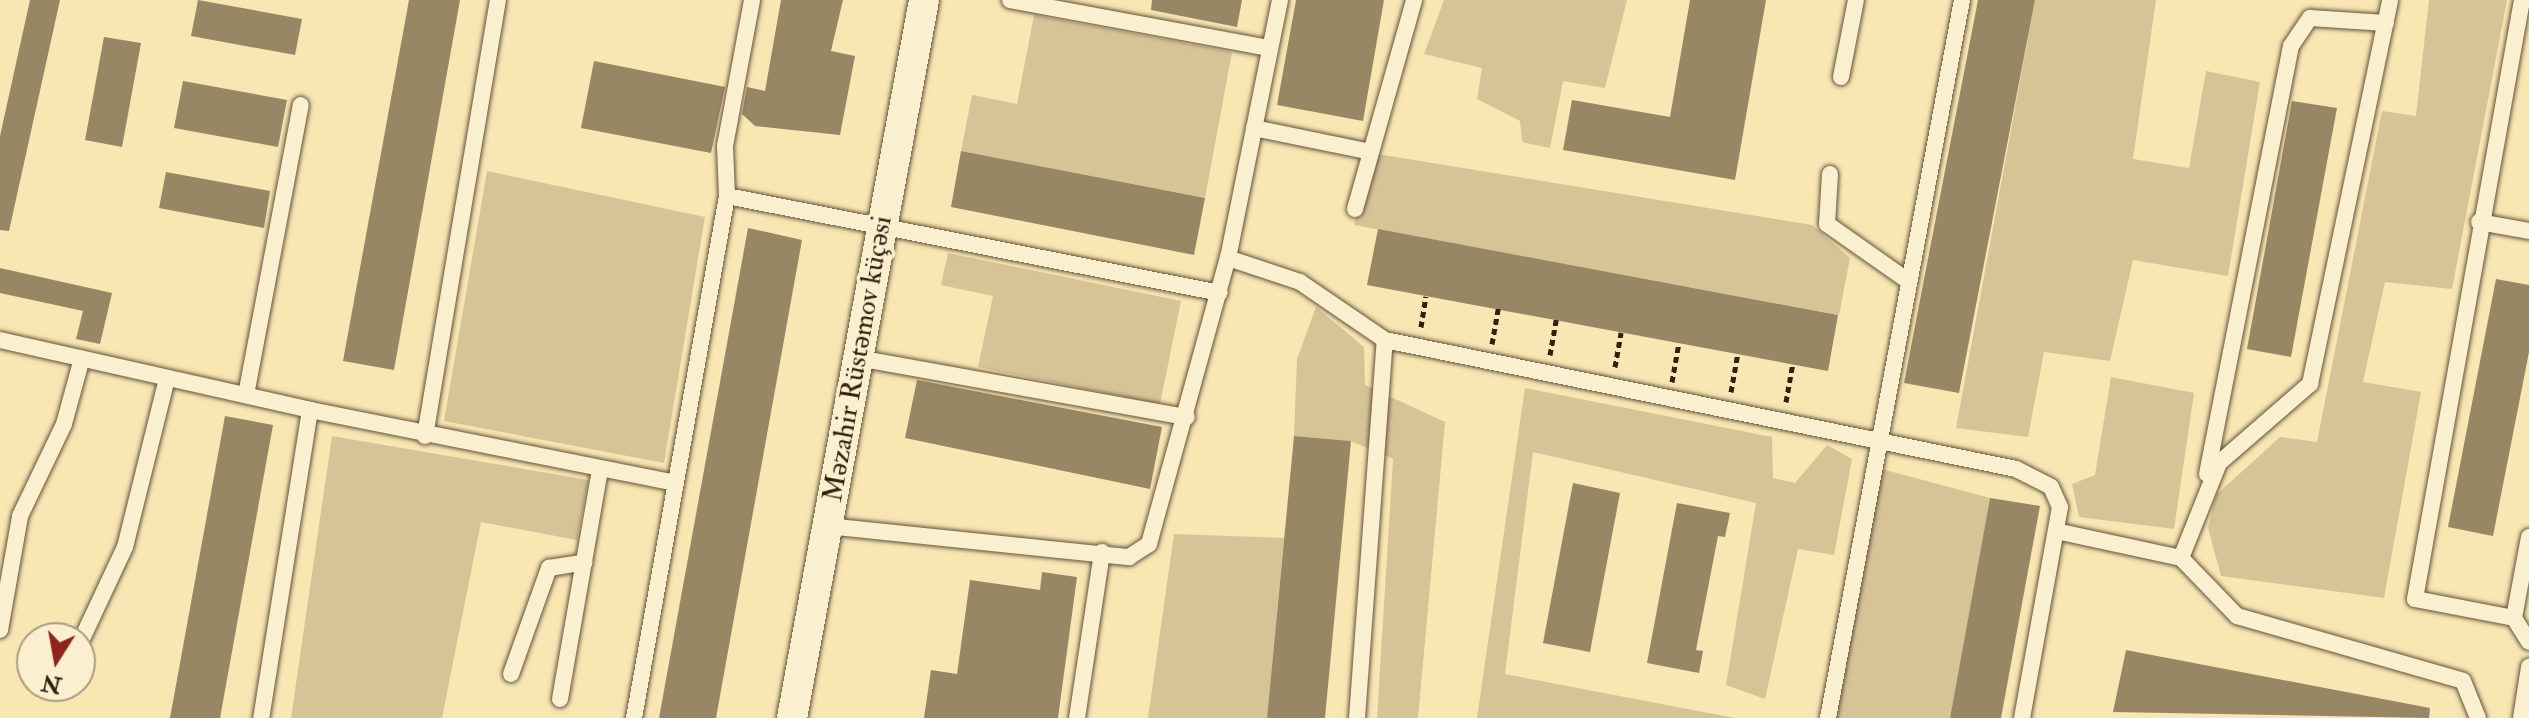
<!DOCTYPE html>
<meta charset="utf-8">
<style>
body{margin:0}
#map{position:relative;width:2529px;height:718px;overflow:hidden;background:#f8e6b3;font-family:"IM FELL Double Pica",serif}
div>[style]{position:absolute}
.green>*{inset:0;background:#d6c497}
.building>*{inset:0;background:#988765}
.path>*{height:5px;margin-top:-2.5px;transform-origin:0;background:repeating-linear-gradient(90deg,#312010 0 6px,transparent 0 10px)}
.roads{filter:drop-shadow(0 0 2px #635239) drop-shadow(0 0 2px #635239)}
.lane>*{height:16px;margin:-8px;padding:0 8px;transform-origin:8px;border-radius:8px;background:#faefce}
.street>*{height:30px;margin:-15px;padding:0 15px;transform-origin:15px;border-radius:15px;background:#faefce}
span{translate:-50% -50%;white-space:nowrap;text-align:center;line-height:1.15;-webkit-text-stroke:7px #faefce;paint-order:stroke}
.street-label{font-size:28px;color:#312010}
.north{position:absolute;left:16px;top:622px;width:80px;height:80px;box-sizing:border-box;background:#faefce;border:2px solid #aa9c82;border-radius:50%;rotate:191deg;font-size:22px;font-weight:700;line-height:32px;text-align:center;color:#312010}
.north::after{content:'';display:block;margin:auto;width:28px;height:36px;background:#8f2418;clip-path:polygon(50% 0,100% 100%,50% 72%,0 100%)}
</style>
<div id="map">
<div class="green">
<div style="clip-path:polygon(1444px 0,1627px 0,1605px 88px,1563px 81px,1550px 148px,1522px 142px,1520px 121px,1477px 99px,1482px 68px,1424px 54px)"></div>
<div style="clip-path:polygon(2035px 0,2156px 0,2133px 159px,2189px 168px,2206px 71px,2260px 82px,2228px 276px,2133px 260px,2110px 361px,2044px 352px,2028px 437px,1956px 428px)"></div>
<div style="clip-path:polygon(2429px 0,2507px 0,2452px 289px,2385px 282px,2363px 382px,2421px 392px,2384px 598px,2221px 576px,2208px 528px,2216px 495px,2280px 437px,2317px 442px,2382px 111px,2416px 116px)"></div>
<div style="clip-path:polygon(1034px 15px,1232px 52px,1205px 198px,961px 151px,972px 95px,1017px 104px)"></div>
<div style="clip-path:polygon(1371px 153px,1812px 225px,1850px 258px,1839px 315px,1354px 225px)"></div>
<div style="clip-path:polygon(487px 171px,705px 217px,664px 463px,444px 421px)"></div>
<div style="clip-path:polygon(948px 253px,1181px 301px,1160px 404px,978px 367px,993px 296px,941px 285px)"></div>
<div style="clip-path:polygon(1316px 307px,1364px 347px,1365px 385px,1445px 422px,1418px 718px,1377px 718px,1393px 459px,1351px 441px,1294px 436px,1297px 359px)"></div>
<div style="clip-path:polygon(2111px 377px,2194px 393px,2174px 529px,2079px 517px,2072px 484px,2095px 475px)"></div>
<div style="clip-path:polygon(1525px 388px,1772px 437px,1773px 478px,1795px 483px,1827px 445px,1852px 459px,1834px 555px,1798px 549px,1765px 699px,1726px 685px,1756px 503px,1533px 452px,1505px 674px,1735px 718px,1477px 718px)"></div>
<div style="clip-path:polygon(332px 436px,588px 480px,577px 540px,481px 522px,442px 718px,291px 718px)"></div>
<div style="clip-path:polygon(1874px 467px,1990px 498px,1950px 718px,1827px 718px)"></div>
<div style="clip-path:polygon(1174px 534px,1284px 538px,1267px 718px,1148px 718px)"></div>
</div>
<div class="building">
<div style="clip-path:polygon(30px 0,60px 0,9px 231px,0 230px,0 136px)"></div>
<div style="clip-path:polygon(198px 0,302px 19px,295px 55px,191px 36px)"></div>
<div style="clip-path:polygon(409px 0,460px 0,394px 370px,343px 361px)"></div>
<div style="clip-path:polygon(781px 0,843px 0,831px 51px,855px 56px,840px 135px,755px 126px,742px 114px,747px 87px,765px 91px)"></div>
<div style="clip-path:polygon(1152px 0,1242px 0,1237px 27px,1151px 10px)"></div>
<div style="clip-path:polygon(1296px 0,1384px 0,1363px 121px,1277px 105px)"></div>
<div style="clip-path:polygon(1690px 0,1766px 0,1735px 180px,1563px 150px,1572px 100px,1670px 117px)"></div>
<div style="clip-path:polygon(1978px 0,2035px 0,1959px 393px,1904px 383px)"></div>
<div style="clip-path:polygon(104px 37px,141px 43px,122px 147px,85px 140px)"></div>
<div style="clip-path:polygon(594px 61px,725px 87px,711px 153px,581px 128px)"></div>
<div style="clip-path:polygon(183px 81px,287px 100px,278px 147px,174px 128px)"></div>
<div style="clip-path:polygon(2292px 101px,2337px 108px,2291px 357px,2247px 349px)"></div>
<div style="clip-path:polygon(961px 151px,1205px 198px,1194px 255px,951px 207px)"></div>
<div style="clip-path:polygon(166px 172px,270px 191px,264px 228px,159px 208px)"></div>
<div style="clip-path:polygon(748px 228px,802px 240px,716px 718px,659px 718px)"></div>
<div style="clip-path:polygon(1378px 229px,1838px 315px,1828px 371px,1367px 285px)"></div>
<div style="clip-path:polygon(0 268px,112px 293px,100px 344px,76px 339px,83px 311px,0 293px)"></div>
<div style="clip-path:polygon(2496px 279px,2529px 285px,2529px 352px,2493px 536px,2448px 527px)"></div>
<div style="clip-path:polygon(917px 380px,1162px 427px,1150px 489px,905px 438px)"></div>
<div style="clip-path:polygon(225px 416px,273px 425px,220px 718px,170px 718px)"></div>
<div style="clip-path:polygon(1294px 436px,1351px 441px,1325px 718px,1267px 718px)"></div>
<div style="clip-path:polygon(1573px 483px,1620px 493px,1590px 652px,1543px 643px)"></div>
<div style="clip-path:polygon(1990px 498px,2040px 506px,2001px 718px,1950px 718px)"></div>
<div style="clip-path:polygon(1677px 503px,1730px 513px,1725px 537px,1718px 536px,1696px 650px,1703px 651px,1699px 673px,1647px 663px)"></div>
<div style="clip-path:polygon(1042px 572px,1077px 577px,1058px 718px,924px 718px,931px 670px,957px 674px,970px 580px,1040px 590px)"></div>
<div style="clip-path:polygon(2126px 650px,2430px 708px,2429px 718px,2113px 712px)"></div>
</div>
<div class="path">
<div style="left:1421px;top:327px;width:31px;rotate:-81deg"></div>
<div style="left:1492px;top:344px;width:36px;rotate:-80deg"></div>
<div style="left:1550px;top:355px;width:36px;rotate:-80deg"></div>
<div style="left:1615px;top:367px;width:35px;rotate:-80deg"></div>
<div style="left:1672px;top:382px;width:40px;rotate:-80deg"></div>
<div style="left:1731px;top:392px;width:39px;rotate:-80deg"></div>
<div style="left:1786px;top:402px;width:39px;rotate:-80deg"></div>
</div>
<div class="roads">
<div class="lane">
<div style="left:1010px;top:0;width:264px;rotate:10.5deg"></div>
<div style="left:1841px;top:77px;width:78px;rotate:-79deg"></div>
<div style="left:1254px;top:128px;width:119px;rotate:11.6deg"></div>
<div style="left:1830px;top:174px;width:50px;rotate:93.4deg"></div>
<div style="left:1827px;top:224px;width:99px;rotate:35.1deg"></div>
<div style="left:727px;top:196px;width:50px;rotate:-92.3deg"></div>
<div style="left:725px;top:146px;width:148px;rotate:-79.5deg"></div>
<div style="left:1355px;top:209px;width:217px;rotate:-74.2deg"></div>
<div style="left:2479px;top:222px;width:51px;rotate:10.2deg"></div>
<div style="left:1228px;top:258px;width:76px;rotate:18.4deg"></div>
<div style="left:1300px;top:282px;width:103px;rotate:34.3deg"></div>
<div style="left:1385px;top:340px;width:644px;rotate:11.55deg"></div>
<div style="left:2016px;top:469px;width:39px;rotate:27deg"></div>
<div style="left:2051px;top:487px;width:22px;rotate:66deg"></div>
<div style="left:2060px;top:507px;width:214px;rotate:100.2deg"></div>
<div style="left:0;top:340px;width:318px;rotate:12.7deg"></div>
<div style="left:310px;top:410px;width:312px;rotate:99deg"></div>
<div style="left:858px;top:358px;width:334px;rotate:10.2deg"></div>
<div style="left:246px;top:395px;width:295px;rotate:-79.3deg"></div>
<div style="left:310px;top:410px;width:372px;rotate:11.3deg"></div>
<div style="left:425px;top:436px;width:442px;rotate:-80.5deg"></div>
<div style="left:2207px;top:474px;width:436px;rotate:-78.9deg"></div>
<div style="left:2291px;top:46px;width:34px;rotate:-56deg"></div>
<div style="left:2310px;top:18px;width:76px;rotate:3.8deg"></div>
<div style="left:827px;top:526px;width:304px;rotate:5.9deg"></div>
<div style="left:1129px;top:557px;width:24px;rotate:-33deg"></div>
<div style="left:1149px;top:544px;width:297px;rotate:-74.6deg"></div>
<div style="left:1228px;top:258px;width:263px;rotate:-78.6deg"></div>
<div style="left:2056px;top:531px;width:128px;rotate:12.2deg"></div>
<div style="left:2181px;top:558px;width:81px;rotate:46deg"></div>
<div style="left:2237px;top:616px;width:235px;rotate:16deg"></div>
<div style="left:2463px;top:681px;width:40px;rotate:68deg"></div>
<div style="left:2529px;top:537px;width:82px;rotate:100.5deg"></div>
<div style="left:2514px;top:618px;width:28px;rotate:58deg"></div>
<div style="left:2181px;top:558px;width:102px;rotate:-68.2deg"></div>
<div style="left:2219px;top:463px;width:121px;rotate:-41deg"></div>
<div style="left:2310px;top:384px;width:392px;rotate:-78.2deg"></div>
<div style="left:2514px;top:618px;width:101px;rotate:-169.1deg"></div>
<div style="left:2415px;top:599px;width:608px;rotate:-79.87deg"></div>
<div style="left:0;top:630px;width:116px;rotate:-80deg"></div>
<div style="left:20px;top:516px;width:102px;rotate:-64.4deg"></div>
<div style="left:64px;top:424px;width:68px;rotate:-74.7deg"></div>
<div style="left:80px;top:643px;width:106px;rotate:-64.9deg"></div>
<div style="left:125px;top:547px;width:174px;rotate:-76deg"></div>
<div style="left:511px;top:674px;width:113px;rotate:-70.3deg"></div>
<div style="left:549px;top:568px;width:36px;rotate:-9deg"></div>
<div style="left:560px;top:699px;width:232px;rotate:-80.1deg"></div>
<div style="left:634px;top:718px;width:530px;rotate:-79.9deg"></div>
<div style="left:727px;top:196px;width:502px;rotate:11.13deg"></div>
<div style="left:1077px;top:718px;width:168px;rotate:-81.4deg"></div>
<div style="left:1357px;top:718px;width:379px;rotate:-85.8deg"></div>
<div style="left:1828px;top:718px;width:730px;rotate:-79.43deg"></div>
<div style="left:2521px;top:718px;width:52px;rotate:-81.1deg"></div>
</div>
<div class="street">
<div style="left:792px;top:718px;width:730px;rotate:-79.58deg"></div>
</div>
</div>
<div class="street-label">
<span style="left:858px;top:359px;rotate:-80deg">Məzahir Rüstəmov küçəsi</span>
</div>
<div class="north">N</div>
</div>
